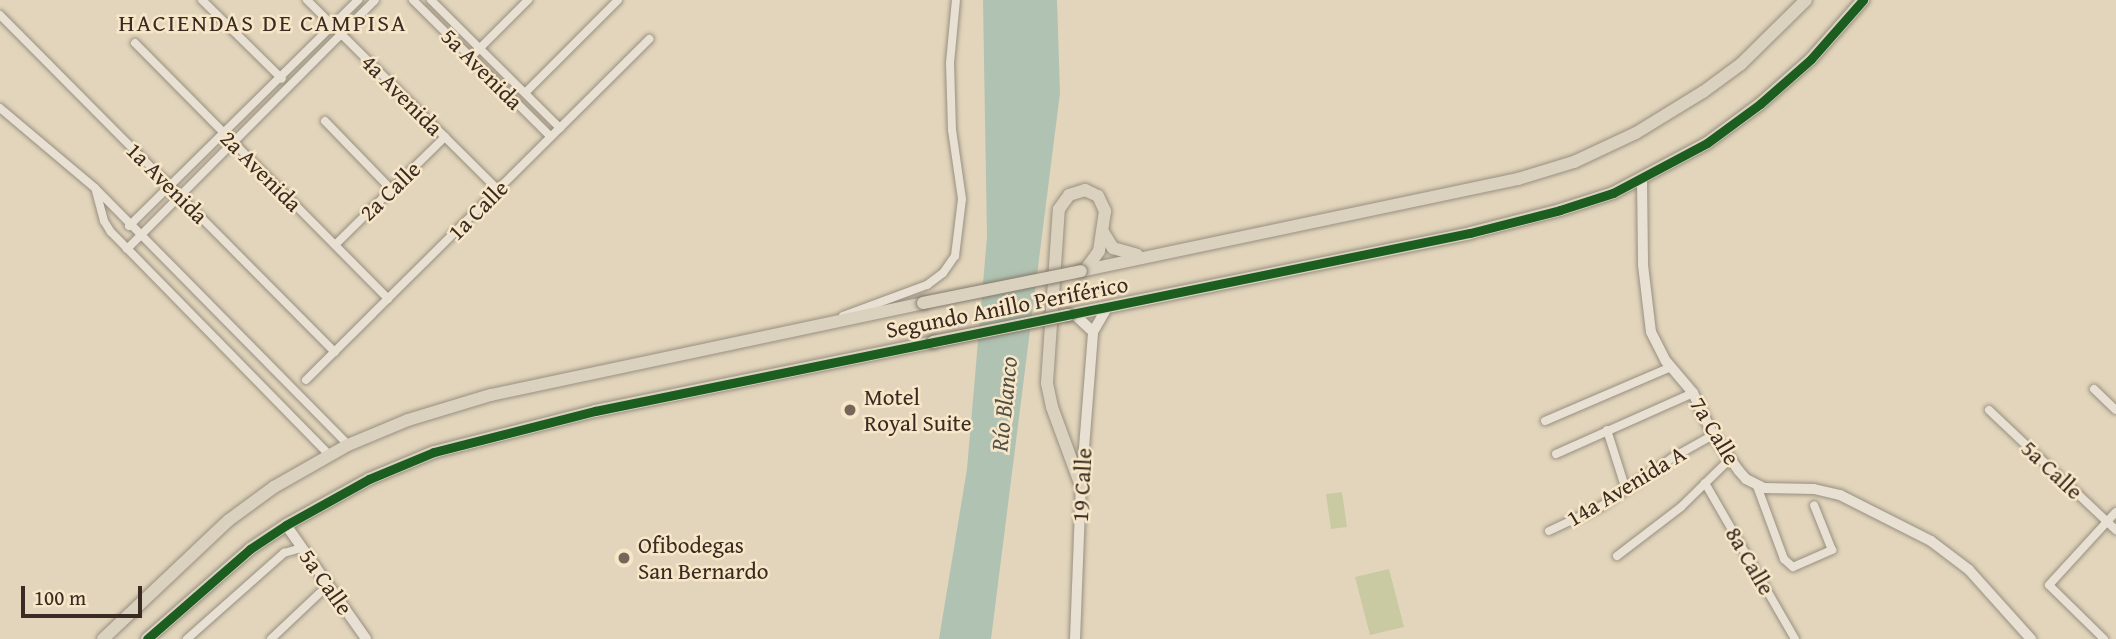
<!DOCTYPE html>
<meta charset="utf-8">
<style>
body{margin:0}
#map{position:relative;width:2116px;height:639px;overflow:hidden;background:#e2d5bb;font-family:"Gentium Book Plus",serif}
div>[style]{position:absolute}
.green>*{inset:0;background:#c9caa2}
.water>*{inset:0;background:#b0c2b1}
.roads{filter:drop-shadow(0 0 2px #988f80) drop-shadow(0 0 2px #988f80)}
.street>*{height:8px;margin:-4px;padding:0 4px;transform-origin:4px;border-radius:4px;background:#e7e0d3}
.secondary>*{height:10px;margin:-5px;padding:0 5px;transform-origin:5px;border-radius:5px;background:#e7e0d3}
.primary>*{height:12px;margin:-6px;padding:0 6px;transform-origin:6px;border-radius:6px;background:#dad1be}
.bridges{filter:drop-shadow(0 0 2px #81796b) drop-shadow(0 0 2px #81796b)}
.primary-bridge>*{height:12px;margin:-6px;padding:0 6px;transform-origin:6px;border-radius:6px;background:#dad1be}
.cycleway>*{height:9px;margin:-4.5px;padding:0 4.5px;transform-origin:4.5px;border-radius:4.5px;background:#1b5e20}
.dots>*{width:19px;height:19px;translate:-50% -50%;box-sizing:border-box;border:4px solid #f7e7c8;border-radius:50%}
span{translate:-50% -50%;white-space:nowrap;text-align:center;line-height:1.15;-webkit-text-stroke:5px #f7e7c8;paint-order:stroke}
.street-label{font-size:23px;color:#392b23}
.poi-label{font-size:23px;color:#392b23}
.left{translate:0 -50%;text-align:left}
.neighbourhood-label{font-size:24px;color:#392b23;letter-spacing:2px}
.water-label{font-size:24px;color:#524f46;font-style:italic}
.scale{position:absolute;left:21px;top:586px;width:121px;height:32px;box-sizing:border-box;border:4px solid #392b23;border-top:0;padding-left:9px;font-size:21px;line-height:24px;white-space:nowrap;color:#392b23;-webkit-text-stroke:5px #f7e7c8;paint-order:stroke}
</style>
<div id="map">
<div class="green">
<div style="clip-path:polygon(1342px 492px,1347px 527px,1331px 529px,1326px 494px)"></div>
<div style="clip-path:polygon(1389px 569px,1404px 627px,1370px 635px,1355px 577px)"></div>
</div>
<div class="water">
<div style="clip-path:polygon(983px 0,1057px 0,1060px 93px,991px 639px,939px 639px,967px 469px,987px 237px)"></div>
</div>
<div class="roads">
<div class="street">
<div style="left:202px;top:0;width:112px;rotate:44.6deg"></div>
<div style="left:307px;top:0;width:269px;rotate:44.8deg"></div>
<div style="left:413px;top:0;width:194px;rotate:44.8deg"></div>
<div style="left:431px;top:0;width:182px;rotate:44.8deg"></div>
<div style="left:0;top:15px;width:475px;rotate:45.2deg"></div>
<div style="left:135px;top:43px;width:360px;rotate:45.3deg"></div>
<div style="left:471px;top:57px;width:81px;rotate:-45deg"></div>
<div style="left:526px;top:92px;width:130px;rotate:-45deg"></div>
<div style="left:0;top:108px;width:124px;rotate:40.1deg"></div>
<div style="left:95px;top:188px;width:361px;rotate:45.4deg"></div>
<div style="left:325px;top:121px;width:95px;rotate:45.9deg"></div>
<div style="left:96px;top:191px;width:31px;rotate:75deg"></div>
<div style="left:104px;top:221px;width:13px;rotate:58deg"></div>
<div style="left:111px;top:232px;width:312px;rotate:45.6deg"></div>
<div style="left:129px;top:226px;width:322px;rotate:-44.6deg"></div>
<div style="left:336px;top:244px;width:153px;rotate:-44.5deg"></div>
<div style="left:127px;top:249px;width:351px;rotate:-45.1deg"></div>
<div style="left:843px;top:316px;width:90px;rotate:-20.3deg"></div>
<div style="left:927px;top:285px;width:20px;rotate:-37deg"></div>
<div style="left:943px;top:273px;width:21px;rotate:-55deg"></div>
<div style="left:955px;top:256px;width:57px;rotate:-83deg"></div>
<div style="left:962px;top:199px;width:70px;rotate:-98.2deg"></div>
<div style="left:952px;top:130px;width:67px;rotate:-91.7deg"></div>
<div style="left:950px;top:63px;width:63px;rotate:-84.6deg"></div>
<div style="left:306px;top:380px;width:484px;rotate:-44.8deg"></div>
<div style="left:2094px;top:389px;width:30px;rotate:44deg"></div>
<div style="left:1989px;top:410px;width:175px;rotate:43.4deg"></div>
<div style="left:1545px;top:421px;width:137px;rotate:-23.2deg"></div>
<div style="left:1607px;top:430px;width:63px;rotate:72.4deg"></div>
<div style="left:1556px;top:454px;width:150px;rotate:-24deg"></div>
<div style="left:1705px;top:483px;width:180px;rotate:60deg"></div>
<div style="left:1757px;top:486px;width:78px;rotate:69.7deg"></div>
<div style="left:1784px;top:559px;width:12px;rotate:42deg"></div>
<div style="left:1793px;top:567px;width:43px;rotate:-23.6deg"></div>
<div style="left:1832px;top:550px;width:48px;rotate:-111.8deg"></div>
<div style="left:1549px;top:531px;width:56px;rotate:-25.2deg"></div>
<div style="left:1600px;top:507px;width:87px;rotate:-34.2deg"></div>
<div style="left:1672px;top:458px;width:47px;rotate:-29.3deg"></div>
<div style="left:1617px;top:556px;width:81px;rotate:-37.4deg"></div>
<div style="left:1681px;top:507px;width:69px;rotate:-44.4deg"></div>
<div style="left:187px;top:639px;width:130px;rotate:-41.6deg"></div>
<div style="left:284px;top:553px;width:19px;rotate:-16deg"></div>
<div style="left:271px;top:639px;width:77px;rotate:-43.4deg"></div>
<div style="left:2104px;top:639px;width:77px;rotate:-135.5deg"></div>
<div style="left:2049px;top:585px;width:99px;rotate:-47.5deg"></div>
</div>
<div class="secondary">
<div style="left:1642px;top:178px;width:87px;rotate:89.3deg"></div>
<div style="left:1643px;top:265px;width:67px;rotate:83.2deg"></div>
<div style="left:1651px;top:332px;width:33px;rotate:63deg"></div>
<div style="left:1666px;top:361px;width:42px;rotate:49.8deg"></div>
<div style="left:1693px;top:393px;width:47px;rotate:64.5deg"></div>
<div style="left:1713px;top:435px;width:44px;rotate:54.2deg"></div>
<div style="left:1739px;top:471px;width:11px;rotate:49deg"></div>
<div style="left:1746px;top:479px;width:20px;rotate:27deg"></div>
<div style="left:1764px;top:488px;width:50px;rotate:1.1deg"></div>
<div style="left:1814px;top:489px;width:27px;rotate:13deg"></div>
<div style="left:1840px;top:495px;width:102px;rotate:26.8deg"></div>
<div style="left:1931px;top:541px;width:48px;rotate:37.3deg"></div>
<div style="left:1969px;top:570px;width:93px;rotate:48.1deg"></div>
<div style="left:1074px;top:314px;width:26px;rotate:43deg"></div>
<div style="left:286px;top:525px;width:139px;rotate:54.9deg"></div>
<div style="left:1075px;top:639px;width:153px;rotate:-87.8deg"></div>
<div style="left:1081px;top:486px;width:154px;rotate:-85.5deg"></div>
<div style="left:1093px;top:332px;width:28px;rotate:-60deg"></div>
</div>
<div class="primary">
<div style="left:1103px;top:232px;width:19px;rotate:58deg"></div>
<div style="left:1113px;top:248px;width:25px;rotate:16deg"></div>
<div style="left:1081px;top:271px;width:447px;rotate:-11.9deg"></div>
<div style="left:1518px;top:179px;width:59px;rotate:-16.9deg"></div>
<div style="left:1574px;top:162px;width:68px;rotate:-25.1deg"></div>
<div style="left:1636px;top:133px;width:79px;rotate:-31.5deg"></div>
<div style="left:1703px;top:92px;width:47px;rotate:-36.4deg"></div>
<div style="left:1741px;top:64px;width:91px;rotate:-44.6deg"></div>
<div style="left:1068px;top:315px;width:410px;rotate:-11.5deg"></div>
<div style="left:1470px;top:233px;width:93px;rotate:-14.3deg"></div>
<div style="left:1560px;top:210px;width:56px;rotate:-17.8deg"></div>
<div style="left:1613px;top:193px;width:106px;rotate:-28deg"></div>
<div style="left:1707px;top:143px;width:66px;rotate:-36.3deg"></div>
<div style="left:1760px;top:104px;width:68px;rotate:-41.4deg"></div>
<div style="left:1811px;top:59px;width:79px;rotate:-48.6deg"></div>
<div style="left:1081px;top:486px;width:84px;rotate:-110.2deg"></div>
<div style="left:1052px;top:407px;width:25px;rotate:-102deg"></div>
<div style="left:1047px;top:383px;width:174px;rotate:-86.1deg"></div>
<div style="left:1059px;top:209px;width:17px;rotate:-54deg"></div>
<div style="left:1069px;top:195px;width:17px;rotate:-17deg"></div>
<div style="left:1085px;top:190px;width:14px;rotate:25deg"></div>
<div style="left:1098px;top:196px;width:17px;rotate:65deg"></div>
<div style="left:1105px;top:211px;width:40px;rotate:98.5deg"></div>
<div style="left:1099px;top:251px;width:24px;rotate:126deg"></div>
<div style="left:103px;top:639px;width:173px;rotate:-43.4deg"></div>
<div style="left:229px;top:520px;width:56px;rotate:-36.3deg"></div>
<div style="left:274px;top:487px;width:85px;rotate:-29.6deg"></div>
<div style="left:348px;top:445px;width:65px;rotate:-22.6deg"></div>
<div style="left:408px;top:420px;width:87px;rotate:-16.8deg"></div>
<div style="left:491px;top:395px;width:442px;rotate:-12deg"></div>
<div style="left:147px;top:639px;width:137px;rotate:-41.1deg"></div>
<div style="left:250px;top:549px;width:43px;rotate:-33.7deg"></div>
<div style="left:286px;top:525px;width:95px;rotate:-29deg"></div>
<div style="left:369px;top:479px;width:70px;rotate:-22.6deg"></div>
<div style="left:434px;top:452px;width:166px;rotate:-14.3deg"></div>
<div style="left:595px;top:411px;width:345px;rotate:-11.5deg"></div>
</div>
</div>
<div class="bridges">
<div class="primary-bridge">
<div style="left:923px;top:303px;width:161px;rotate:-11.4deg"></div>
<div style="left:933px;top:342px;width:138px;rotate:-11.3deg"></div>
</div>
</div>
<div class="cycleway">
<div style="left:147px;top:639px;width:137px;rotate:-41.1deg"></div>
<div style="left:250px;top:549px;width:43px;rotate:-33.7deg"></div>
<div style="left:286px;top:525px;width:95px;rotate:-29deg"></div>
<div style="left:369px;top:479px;width:70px;rotate:-22.6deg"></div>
<div style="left:434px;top:452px;width:166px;rotate:-14.3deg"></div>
<div style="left:595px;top:411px;width:893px;rotate:-11.5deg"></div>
<div style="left:1470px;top:233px;width:93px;rotate:-14.3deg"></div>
<div style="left:1560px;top:210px;width:56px;rotate:-17.8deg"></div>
<div style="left:1613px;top:193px;width:106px;rotate:-28deg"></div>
<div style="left:1707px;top:143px;width:66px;rotate:-36.3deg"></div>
<div style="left:1760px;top:104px;width:68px;rotate:-41.4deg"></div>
<div style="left:1811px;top:59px;width:79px;rotate:-48.6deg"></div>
</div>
<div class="dots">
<div style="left:850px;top:410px;background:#746658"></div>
<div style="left:624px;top:558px;background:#746658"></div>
</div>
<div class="street-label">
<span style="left:482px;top:69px;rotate:45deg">5a Avenida</span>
<span style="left:402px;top:95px;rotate:45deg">4a Avenida</span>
<span style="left:261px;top:171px;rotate:45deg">2a Avenida</span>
<span style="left:167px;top:183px;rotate:45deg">1a Avenida</span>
<span style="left:390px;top:191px;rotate:-44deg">2a Calle</span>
<span style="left:478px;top:210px;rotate:-45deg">1a Calle</span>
<span style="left:1007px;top:307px;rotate:-11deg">Segundo Anillo Periférico</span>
<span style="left:1715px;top:431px;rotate:59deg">7a Calle</span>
<span style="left:2052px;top:470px;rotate:43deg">5a Calle</span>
<span style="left:1082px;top:485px;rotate:-87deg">19 Calle</span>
<span style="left:1626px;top:486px;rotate:-31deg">14a Avenida A</span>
<span style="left:1750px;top:561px;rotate:60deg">8a Calle</span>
<span style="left:326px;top:582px;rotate:55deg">5a Calle</span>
</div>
<div class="poi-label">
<span class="left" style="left:864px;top:410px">Motel<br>Royal Suite</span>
<span class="left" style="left:638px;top:558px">Ofibodegas<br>San Bernardo</span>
</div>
<div class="neighbourhood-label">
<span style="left:263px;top:23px">HACIENDAS DE CAMPISA</span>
</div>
<div class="water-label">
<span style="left:1004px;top:404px;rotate:-84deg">Río Blanco</span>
</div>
<div class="scale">100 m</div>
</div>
